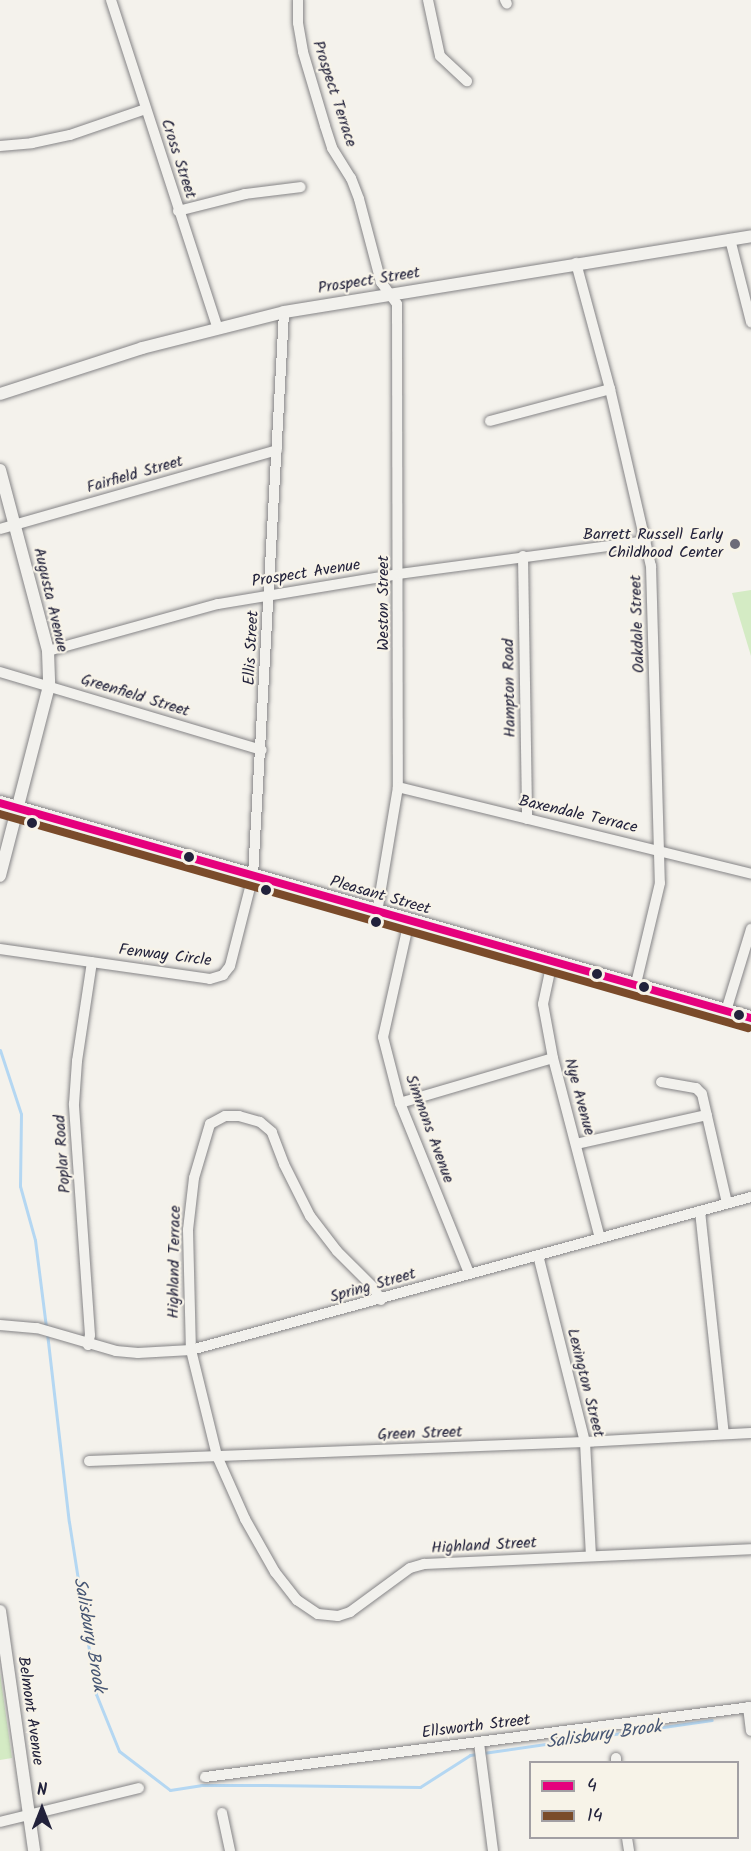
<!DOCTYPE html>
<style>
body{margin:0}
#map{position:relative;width:751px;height:1851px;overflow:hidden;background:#f4f2ec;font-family:Kalam,sans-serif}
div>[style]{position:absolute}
.green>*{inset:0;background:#d4ebc4}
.stream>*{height:3px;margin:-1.5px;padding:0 1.5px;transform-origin:1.5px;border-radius:1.5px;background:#b4d7f2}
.roads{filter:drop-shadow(0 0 2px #858486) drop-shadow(0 0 2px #858486)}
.minor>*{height:10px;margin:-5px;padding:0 5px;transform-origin:5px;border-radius:5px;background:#f2f1ed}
.tertiary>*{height:12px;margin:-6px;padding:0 6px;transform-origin:6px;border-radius:6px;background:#f2f1ed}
.secondary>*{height:14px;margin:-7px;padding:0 7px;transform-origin:7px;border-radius:7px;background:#f2f1ed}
.bus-1>*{height:8px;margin:-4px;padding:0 4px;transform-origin:4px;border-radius:4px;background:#e5007d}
.bus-2>*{height:8px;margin:-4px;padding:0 4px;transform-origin:4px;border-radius:4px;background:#7a4b2a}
.dots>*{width:16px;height:16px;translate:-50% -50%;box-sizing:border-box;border:3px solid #f7f3e8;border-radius:50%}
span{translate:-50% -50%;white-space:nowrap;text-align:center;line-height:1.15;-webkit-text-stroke:4.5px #f7f3e8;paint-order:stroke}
.street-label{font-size:16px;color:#22223b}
.poi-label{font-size:16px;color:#22223b}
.right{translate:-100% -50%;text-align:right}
.water-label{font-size:18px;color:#455573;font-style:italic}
.legend{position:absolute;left:529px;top:1761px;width:210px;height:78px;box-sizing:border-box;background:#f7f3e8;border:2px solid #a29fa3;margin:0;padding:8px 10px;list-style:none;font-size:18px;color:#22223b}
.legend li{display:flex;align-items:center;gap:12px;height:30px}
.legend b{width:30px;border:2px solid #a29fa3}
.north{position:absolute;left:12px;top:1779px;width:60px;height:60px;-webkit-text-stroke:4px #f7f3e8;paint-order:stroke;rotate:0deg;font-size:16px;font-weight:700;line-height:24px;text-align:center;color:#22223b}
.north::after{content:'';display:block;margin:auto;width:21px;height:27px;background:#22223b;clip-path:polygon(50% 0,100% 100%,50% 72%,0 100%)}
</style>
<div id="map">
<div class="green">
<div style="clip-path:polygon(751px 590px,751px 656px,732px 593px)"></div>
<div style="clip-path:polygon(0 1673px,12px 1758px,0 1760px)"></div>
</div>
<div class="stream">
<div style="left:0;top:1050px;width:67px;rotate:71.8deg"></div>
<div style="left:21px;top:1114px;width:72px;rotate:90.8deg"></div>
<div style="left:20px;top:1186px;width:56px;rotate:74.5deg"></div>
<div style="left:35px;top:1240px;width:88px;rotate:82.8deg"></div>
<div style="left:47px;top:1333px;width:190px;rotate:83.4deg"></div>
<div style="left:69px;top:1522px;width:174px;rotate:81.1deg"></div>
<div style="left:96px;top:1694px;width:61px;rotate:68deg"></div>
<div style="left:119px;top:1751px;width:64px;rotate:37.4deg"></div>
<div style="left:170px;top:1790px;width:31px;rotate:-9deg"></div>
<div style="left:201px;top:1785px;width:64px"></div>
<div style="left:265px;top:1785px;width:155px;rotate:0.7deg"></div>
<div style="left:420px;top:1787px;width:59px;rotate:-32.6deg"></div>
<div style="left:470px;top:1755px;width:7px;rotate:-8deg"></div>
<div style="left:483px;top:1753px;width:231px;rotate:-8.2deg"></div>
</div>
<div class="roads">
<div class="minor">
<div style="left:111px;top:0;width:344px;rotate:72deg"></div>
<div style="left:298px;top:0;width:23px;rotate:90deg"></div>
<div style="left:298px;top:23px;width:29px;rotate:80deg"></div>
<div style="left:303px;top:52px;width:77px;rotate:73.4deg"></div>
<div style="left:325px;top:126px;width:23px;rotate:72deg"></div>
<div style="left:332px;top:148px;width:36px;rotate:58deg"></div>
<div style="left:351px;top:178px;width:22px;rotate:69deg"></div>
<div style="left:359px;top:199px;width:86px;rotate:75.2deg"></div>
<div style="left:381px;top:282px;width:27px;rotate:54deg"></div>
<div style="left:397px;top:304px;width:483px;rotate:89.9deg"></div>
<div style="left:398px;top:787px;width:127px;rotate:99.5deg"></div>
<div style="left:428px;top:0;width:57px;rotate:77.9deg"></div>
<div style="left:440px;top:56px;width:37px;rotate:43deg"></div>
<div style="left:505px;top:0;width:4px;rotate:63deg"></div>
<div style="left:0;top:146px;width:32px;rotate:-5deg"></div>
<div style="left:32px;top:143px;width:39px;rotate:-12deg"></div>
<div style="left:70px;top:135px;width:80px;rotate:-18.9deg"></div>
<div style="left:178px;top:211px;width:69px;rotate:-14.2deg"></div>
<div style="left:245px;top:194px;width:56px;rotate:-7.1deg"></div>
<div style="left:730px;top:239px;width:86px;rotate:75.8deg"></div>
<div style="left:576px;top:263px;width:131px;rotate:74.9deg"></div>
<div style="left:610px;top:389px;width:182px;rotate:77deg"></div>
<div style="left:651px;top:566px;width:317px;rotate:88.4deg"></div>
<div style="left:660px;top:883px;width:104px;rotate:103.4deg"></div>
<div style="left:490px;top:421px;width:124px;rotate:-14.9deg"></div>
<div style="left:0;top:529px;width:288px;rotate:-15.9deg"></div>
<div style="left:523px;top:556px;width:263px;rotate:89.1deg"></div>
<div style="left:48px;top:651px;width:176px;rotate:-15.5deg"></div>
<div style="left:218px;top:604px;width:183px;rotate:-9.4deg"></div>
<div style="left:399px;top:574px;width:249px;rotate:-7.6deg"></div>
<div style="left:0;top:672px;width:273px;rotate:16.6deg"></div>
<div style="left:398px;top:787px;width:364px;rotate:13.8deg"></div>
<div style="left:409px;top:921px;width:119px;rotate:102.6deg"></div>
<div style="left:383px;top:1037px;width:68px;rotate:75.6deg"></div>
<div style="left:400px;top:1103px;width:183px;rotate:67.9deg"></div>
<div style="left:0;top:949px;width:212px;rotate:8.1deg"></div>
<div style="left:210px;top:979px;width:14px;rotate:-17deg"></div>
<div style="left:223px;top:975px;width:11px;rotate:-52deg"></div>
<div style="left:230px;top:966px;width:93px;rotate:-75.7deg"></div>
<div style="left:253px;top:876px;width:565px;rotate:-86.85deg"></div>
<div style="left:552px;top:962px;width:43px;rotate:102.1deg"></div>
<div style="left:543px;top:1004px;width:55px;rotate:79.5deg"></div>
<div style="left:553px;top:1058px;width:186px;rotate:75.4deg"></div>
<div style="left:726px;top:1011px;width:86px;rotate:-73deg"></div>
<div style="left:661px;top:1082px;width:36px;rotate:10deg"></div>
<div style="left:696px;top:1088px;width:8px;rotate:45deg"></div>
<div style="left:702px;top:1094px;width:112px;rotate:77.1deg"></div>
<div style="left:400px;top:1103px;width:159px;rotate:-16.4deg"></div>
<div style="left:576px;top:1144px;width:134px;rotate:-12.5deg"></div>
<div style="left:700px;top:1211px;width:224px;rotate:83.9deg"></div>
<div style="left:538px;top:1255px;width:193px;rotate:75.9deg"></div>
<div style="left:585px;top:1442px;width:113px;rotate:87deg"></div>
<div style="left:381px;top:1300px;width:15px;rotate:-122deg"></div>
<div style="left:373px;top:1287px;width:51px;rotate:-135deg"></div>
<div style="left:337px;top:1251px;width:44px;rotate:-127.6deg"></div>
<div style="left:310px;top:1216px;width:58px;rotate:-116.6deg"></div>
<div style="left:284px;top:1164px;width:34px;rotate:-111deg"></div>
<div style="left:272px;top:1132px;width:16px;rotate:-140deg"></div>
<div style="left:260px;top:1122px;width:22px;rotate:-164deg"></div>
<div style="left:239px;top:1116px;width:14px;rotate:180deg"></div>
<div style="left:225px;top:1116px;width:17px;rotate:152deg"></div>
<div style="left:210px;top:1124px;width:56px;rotate:106.5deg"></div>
<div style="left:194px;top:1178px;width:52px;rotate:96.6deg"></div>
<div style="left:188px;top:1230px;width:120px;rotate:88.6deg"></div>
<div style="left:191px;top:1350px;width:109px;rotate:76.2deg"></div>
<div style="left:217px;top:1456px;width:69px;rotate:66deg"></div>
<div style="left:245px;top:1519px;width:61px;rotate:60.5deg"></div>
<div style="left:275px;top:1572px;width:36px;rotate:52deg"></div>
<div style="left:297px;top:1600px;width:25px;rotate:34deg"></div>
<div style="left:318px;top:1614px;width:20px;rotate:6deg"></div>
<div style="left:338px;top:1616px;width:13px;rotate:-18deg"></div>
<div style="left:350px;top:1612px;width:74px;rotate:-36.3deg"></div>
<div style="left:410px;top:1568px;width:15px;rotate:-16deg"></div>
<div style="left:424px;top:1564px;width:327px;rotate:-2.6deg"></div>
<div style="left:0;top:1325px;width:37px;rotate:5deg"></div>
<div style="left:37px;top:1328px;width:82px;rotate:16.2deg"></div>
<div style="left:116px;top:1351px;width:22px;rotate:5deg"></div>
<div style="left:138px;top:1353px;width:53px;rotate:-3.2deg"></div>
<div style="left:191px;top:1350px;width:581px;rotate:-15.28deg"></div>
<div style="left:88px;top:1345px;width:10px;rotate:-79deg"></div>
<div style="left:90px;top:1335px;width:232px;rotate:-94deg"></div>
<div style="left:74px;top:1104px;width:43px;rotate:-86deg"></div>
<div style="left:77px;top:1061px;width:100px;rotate:-81.4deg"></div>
<div style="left:89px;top:1461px;width:496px;rotate:-2.2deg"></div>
<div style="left:585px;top:1442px;width:166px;rotate:-3.1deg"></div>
<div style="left:748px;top:1707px;width:24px;rotate:83deg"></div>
<div style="left:479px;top:1743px;width:109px;rotate:82.6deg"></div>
<div style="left:616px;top:1758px;width:4px;rotate:90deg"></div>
<div style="left:205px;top:1777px;width:550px;rotate:-7.31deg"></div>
<div style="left:222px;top:1813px;width:39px;rotate:78deg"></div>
<div style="left:0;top:1822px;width:143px;rotate:-13.7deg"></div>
<div style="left:627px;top:1838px;width:13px;rotate:81deg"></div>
</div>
<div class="tertiary">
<div style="left:0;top:394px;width:149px;rotate:-17.9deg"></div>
<div style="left:142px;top:348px;width:146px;rotate:-14.2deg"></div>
<div style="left:284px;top:312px;width:473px;rotate:-9.2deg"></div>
<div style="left:0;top:470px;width:187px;rotate:75.1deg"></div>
<div style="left:48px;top:651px;width:35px;rotate:88deg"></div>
<div style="left:49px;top:686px;width:196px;rotate:104.5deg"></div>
<div style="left:0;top:1611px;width:242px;rotate:81.9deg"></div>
</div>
<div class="secondary">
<div style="left:0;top:803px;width:781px;rotate:15.98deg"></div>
</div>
</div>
<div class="bus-1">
<div style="left:0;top:803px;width:781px;rotate:15.98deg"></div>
</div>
<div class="bus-2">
<div style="left:0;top:814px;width:778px;rotate:15.97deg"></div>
</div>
<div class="dots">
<div style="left:735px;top:544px;background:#6c6b79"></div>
<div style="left:32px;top:823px;background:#22223b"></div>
<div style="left:189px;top:857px;background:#22223b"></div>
<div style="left:266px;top:890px;background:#22223b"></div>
<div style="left:376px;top:922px;background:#22223b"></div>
<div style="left:597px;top:974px;background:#22223b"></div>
<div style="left:644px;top:987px;background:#22223b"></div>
<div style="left:739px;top:1015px;background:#22223b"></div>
</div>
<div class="street-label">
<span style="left:334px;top:94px;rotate:72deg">Prospect Terrace</span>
<span style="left:178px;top:159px;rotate:72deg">Cross Street</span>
<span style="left:369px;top:281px;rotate:-9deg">Prospect Street</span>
<span style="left:135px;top:475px;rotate:-16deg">Fairfield Street</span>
<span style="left:306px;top:574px;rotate:-9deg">Prospect Avenue</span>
<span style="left:50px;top:600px;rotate:77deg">Augusta Avenue</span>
<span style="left:384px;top:603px;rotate:-90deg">Weston Street</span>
<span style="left:638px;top:624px;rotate:-92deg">Oakdale Street</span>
<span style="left:252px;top:648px;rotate:-87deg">Ellis Street</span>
<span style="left:510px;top:688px;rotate:-91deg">Hampton Road</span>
<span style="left:135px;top:696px;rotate:17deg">Greenfield Street</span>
<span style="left:578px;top:815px;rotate:13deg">Baxendale Terrace</span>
<span style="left:380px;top:896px;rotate:16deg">Pleasant Street</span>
<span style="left:165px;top:956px;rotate:7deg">Fenway Circle</span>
<span style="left:579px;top:1097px;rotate:75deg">Nye Avenue</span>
<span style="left:429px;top:1129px;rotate:70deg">Simmons Avenue</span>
<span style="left:63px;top:1154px;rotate:-94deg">Poplar Road</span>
<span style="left:175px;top:1262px;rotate:-89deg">Highland Terrace</span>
<span style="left:373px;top:1286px;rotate:-16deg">Spring Street</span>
<span style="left:585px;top:1383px;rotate:76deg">Lexington Street</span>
<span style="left:420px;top:1434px;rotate:-2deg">Green Street</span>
<span style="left:484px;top:1546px;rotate:-3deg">Highland Street</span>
<span style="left:30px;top:1711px;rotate:82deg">Belmont Avenue</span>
<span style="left:476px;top:1727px;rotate:-7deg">Ellsworth Street</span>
</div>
<div class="poi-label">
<span class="right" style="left:723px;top:544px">Barrett Russell Early<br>Childhood Center</span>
</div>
<div class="water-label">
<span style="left:88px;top:1635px;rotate:80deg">Salisbury Brook</span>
<span style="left:604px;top:1736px;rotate:-8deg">Salisbury Brook</span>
</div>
<ul class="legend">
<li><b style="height:8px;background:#e5007d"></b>4</li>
<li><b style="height:8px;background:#7a4b2a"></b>14</li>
</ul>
<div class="north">N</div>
</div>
